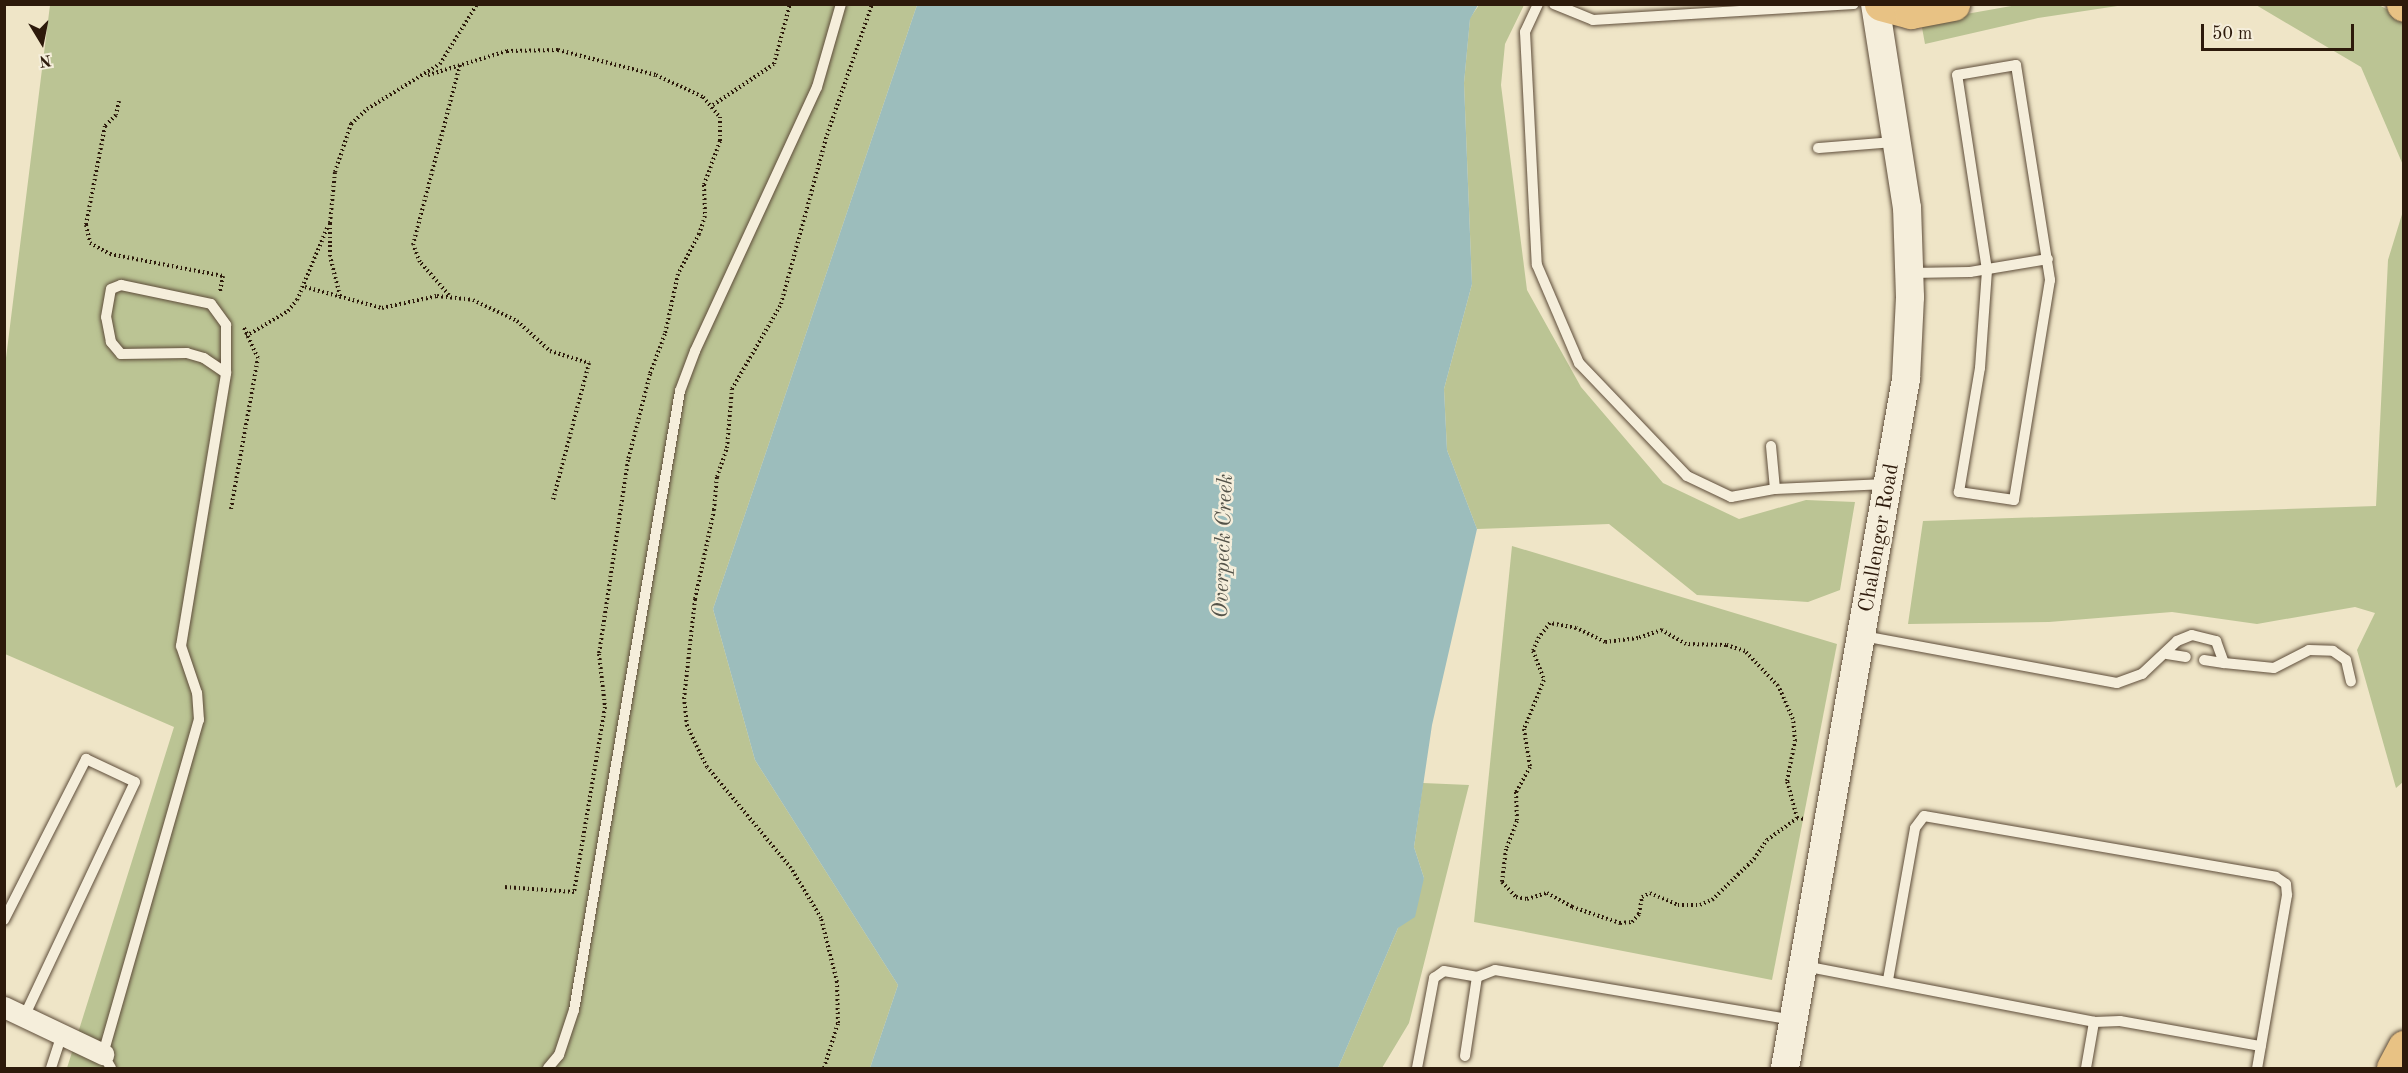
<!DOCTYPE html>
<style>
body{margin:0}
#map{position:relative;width:2408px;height:1073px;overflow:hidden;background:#efe5c7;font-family:"Old Standard TT",serif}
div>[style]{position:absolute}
.green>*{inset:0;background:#bbc494}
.water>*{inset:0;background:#9cbdbc}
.path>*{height:4px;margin-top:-2px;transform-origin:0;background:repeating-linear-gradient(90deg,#2d1a0b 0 1.5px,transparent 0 4.5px)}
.roads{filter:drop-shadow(0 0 2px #5e4d3a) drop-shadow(0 0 2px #5e4d3a)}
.lane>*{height:10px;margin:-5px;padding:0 5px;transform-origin:5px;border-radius:5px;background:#f5eedb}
.street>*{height:21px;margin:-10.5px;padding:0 10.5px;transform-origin:10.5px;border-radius:10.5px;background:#f5eedb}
.secondary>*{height:28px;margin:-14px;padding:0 14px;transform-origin:14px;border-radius:14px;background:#f5eedb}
.highway>*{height:33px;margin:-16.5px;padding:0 16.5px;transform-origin:16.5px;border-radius:16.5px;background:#e8c284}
span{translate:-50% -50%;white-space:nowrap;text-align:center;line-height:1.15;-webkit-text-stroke:5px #f5eedb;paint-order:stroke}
.street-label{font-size:21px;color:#2d1a0b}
.water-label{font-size:22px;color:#545349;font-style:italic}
.frame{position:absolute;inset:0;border:6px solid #2d1a0b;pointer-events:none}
.north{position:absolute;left:12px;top:12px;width:60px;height:60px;-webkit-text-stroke:4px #f5eedb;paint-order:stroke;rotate:170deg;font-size:16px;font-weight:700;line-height:24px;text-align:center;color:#2d1a0b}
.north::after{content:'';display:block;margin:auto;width:21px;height:27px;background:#2d1a0b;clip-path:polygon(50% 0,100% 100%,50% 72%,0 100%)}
.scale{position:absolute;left:2201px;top:24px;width:153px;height:27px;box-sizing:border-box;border:3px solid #2d1a0b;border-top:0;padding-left:8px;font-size:18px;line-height:21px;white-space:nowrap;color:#2d1a0b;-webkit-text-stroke:4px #f5eedb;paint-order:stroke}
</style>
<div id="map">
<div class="green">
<div style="clip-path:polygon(50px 5px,917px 5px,713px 609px,755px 760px,898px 985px,870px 1068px,67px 1068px,174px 727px,5px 654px,5px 366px)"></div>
<div style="clip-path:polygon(1479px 5px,1524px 5px,1505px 44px,1501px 85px,1527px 290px,1581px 387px,1663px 483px,1739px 519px,1806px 500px,1855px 502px,1840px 590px,1808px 602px,1697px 595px,1609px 524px,1477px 529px,1447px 450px,1444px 389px,1472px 284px,1464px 83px,1470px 18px)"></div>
<div style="clip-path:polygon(2017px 5px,2124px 5px,2038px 18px,1925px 44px,1921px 22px)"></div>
<div style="clip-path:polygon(2256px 5px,2379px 5px,2403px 18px,2403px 165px,2361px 67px)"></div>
<div style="clip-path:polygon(2403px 211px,2403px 782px,2396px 788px,2357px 650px,2375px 613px,2355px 607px,2257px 624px,2172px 612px,2049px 622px,1908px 624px,1923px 521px,2376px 506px,2388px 260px)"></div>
<div style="clip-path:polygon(1512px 546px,1837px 644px,1772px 980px,1474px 922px)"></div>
<div style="clip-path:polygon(1423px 783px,1469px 785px,1409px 1023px,1382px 1068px,1338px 1068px,1398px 928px,1424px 878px,1414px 847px)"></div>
</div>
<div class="water">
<div style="clip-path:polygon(917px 5px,1478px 5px,1470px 19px,1464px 83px,1472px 284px,1444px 389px,1447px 450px,1477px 529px,1432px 725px,1414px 847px,1424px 878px,1415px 917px,1398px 928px,1338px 1068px,870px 1068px,898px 985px,755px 760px,713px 609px)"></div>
</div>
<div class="path">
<div style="left:428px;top:75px;width:83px;rotate:-16.9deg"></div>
<div style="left:507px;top:51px;width:51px;rotate:-1.1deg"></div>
<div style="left:558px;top:50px;width:101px;rotate:14.3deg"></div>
<div style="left:656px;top:75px;width:52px;rotate:25.1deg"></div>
<div style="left:703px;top:97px;width:26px;rotate:50deg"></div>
<div style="left:720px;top:117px;width:24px;rotate:90deg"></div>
<div style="left:720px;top:141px;width:47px;rotate:110deg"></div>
<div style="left:704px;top:185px;width:31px;rotate:88deg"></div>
<div style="left:705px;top:216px;width:19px;rotate:108deg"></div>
<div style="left:699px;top:234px;width:45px;rotate:117.7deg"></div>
<div style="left:678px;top:274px;width:61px;rotate:102.2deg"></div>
<div style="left:665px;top:334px;width:43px;rotate:110.6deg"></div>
<div style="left:650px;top:374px;width:89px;rotate:104.3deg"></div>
<div style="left:628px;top:460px;width:196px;rotate:98.5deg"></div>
<div style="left:599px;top:654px;width:53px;rotate:83.5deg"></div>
<div style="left:605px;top:707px;width:188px;rotate:99.5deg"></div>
<div style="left:574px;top:892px;width:70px;rotate:-175.9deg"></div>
<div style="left:119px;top:101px;width:14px;rotate:102deg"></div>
<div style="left:116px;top:115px;width:16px;rotate:135deg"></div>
<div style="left:105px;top:126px;width:101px;rotate:100.9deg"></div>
<div style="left:86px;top:225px;width:18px;rotate:77deg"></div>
<div style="left:90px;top:243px;width:23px;rotate:29deg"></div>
<div style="left:110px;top:254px;width:115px;rotate:11deg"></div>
<div style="left:223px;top:276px;width:16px;rotate:101deg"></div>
<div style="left:713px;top:105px;width:73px;rotate:-33.9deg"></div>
<div style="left:774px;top:64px;width:62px;rotate:-75.1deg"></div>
<div style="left:305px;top:287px;width:80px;rotate:15.3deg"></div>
<div style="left:382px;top:308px;width:56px;rotate:-12.3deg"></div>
<div style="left:437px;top:296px;width:36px;rotate:6deg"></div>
<div style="left:473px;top:300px;width:49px;rotate:25.5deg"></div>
<div style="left:517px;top:321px;width:45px;rotate:42.3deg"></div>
<div style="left:550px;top:351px;width:41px;rotate:17.1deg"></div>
<div style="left:589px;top:363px;width:142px;rotate:104.7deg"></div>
<div style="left:449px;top:295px;width:44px;rotate:-131.3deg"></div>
<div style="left:420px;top:262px;width:18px;rotate:-112deg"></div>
<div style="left:413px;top:245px;width:187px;rotate:-75.4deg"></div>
<div style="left:340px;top:296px;width:41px;rotate:-104deg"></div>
<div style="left:330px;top:256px;width:33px;rotate:-90deg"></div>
<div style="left:330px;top:223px;width:51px;rotate:-84.4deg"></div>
<div style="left:335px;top:172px;width:51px;rotate:-71.6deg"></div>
<div style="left:351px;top:124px;width:22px;rotate:-43deg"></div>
<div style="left:367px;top:109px;width:86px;rotate:-31.7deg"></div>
<div style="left:440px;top:64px;width:70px;rotate:-58.3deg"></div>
<div style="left:246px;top:336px;width:49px;rotate:-30.8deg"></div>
<div style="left:288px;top:311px;width:14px;rotate:-51deg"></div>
<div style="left:297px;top:300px;width:80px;rotate:-67.3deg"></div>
<div style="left:231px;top:509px;width:153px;rotate:-79.9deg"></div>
<div style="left:258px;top:358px;width:35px;rotate:-115deg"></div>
<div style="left:1797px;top:818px;width:38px;rotate:-105deg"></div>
<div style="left:1787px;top:781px;width:41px;rotate:-78.7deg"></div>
<div style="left:1795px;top:741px;width:22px;rotate:-95deg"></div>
<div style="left:1793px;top:719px;width:36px;rotate:-114deg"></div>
<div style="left:1778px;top:686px;width:48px;rotate:-133.3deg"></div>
<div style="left:1745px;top:651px;width:20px;rotate:-162deg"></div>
<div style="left:1726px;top:645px;width:40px;rotate:-178.6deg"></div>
<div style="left:1686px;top:644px;width:28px;rotate:-150deg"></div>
<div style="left:1662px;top:630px;width:25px;rotate:162deg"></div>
<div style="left:1638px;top:638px;width:33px;rotate:173deg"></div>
<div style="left:1605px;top:642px;width:32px;rotate:-154deg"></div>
<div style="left:1576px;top:628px;width:26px;rotate:-169deg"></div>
<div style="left:1550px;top:623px;width:18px;rotate:128deg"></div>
<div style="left:1539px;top:637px;width:15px;rotate:113deg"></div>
<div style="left:1533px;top:651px;width:31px;rotate:69deg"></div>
<div style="left:1544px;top:680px;width:53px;rotate:112.2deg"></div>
<div style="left:1524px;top:729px;width:38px;rotate:81deg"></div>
<div style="left:1530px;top:767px;width:29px;rotate:119deg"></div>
<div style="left:1516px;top:792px;width:29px;rotate:88deg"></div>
<div style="left:1517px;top:821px;width:30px;rotate:111deg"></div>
<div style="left:1506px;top:849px;width:33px;rotate:97deg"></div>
<div style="left:1502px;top:882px;width:21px;rotate:47deg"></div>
<div style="left:1516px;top:897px;width:11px;rotate:10deg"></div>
<div style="left:1527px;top:899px;width:21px;rotate:-17deg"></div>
<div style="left:1547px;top:893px;width:29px;rotate:29deg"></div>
<div style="left:1572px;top:907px;width:51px;rotate:18.4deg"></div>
<div style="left:1620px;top:923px;width:12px;rotate:-5deg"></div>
<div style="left:1632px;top:922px;width:11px;rotate:-49deg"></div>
<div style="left:1639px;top:914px;width:17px;rotate:-80deg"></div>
<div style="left:1642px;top:897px;width:9px;rotate:-27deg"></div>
<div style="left:1650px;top:893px;width:30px;rotate:23deg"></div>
<div style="left:1678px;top:905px;width:22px"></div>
<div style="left:1700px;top:905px;width:13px;rotate:-23deg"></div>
<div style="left:1712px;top:900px;width:59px;rotate:-44.3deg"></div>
<div style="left:1754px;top:859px;width:23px;rotate:-56deg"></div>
<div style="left:1767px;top:840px;width:37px;rotate:-36deg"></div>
<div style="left:1797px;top:818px;width:8px;rotate:7deg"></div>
<div style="left:824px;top:1068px;width:47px;rotate:-72.7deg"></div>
<div style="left:838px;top:1023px;width:41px;rotate:-91.4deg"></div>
<div style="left:837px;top:982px;width:66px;rotate:-104deg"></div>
<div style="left:821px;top:918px;width:58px;rotate:-121deg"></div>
<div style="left:791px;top:868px;width:131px;rotate:-129.7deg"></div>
<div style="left:707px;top:767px;width:46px;rotate:-116deg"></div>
<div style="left:687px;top:726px;width:27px;rotate:-96deg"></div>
<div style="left:684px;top:699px;width:101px;rotate:-83.7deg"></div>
<div style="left:695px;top:599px;width:91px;rotate:-77.9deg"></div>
<div style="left:714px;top:510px;width:33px;rotate:-85deg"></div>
<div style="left:717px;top:477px;width:31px;rotate:-71deg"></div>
<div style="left:727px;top:448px;width:59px;rotate:-85.2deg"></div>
<div style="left:732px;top:389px;width:98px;rotate:-60deg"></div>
<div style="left:781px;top:304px;width:175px;rotate:-74.8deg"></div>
<div style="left:827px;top:135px;width:139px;rotate:-71deg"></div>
</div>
<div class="roads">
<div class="lane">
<div style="left:1538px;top:4px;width:31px;rotate:115deg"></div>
<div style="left:1525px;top:32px;width:233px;rotate:87.1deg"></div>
<div style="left:1537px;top:265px;width:107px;rotate:66.8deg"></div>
<div style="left:1579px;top:363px;width:156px;rotate:46.3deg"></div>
<div style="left:1687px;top:476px;width:49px;rotate:25.5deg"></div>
<div style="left:1731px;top:497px;width:45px;rotate:-10.3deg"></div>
<div style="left:1775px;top:489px;width:111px;rotate:-2.6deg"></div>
<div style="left:1554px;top:4px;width:42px;rotate:22.3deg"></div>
<div style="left:1593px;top:20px;width:261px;rotate:-3.5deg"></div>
<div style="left:2016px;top:65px;width:218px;rotate:81deg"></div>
<div style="left:2050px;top:280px;width:223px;rotate:99.3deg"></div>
<div style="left:2014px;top:500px;width:56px;rotate:-171.7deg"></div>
<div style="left:1959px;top:492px;width:126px;rotate:-80.4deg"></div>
<div style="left:1980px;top:368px;width:98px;rotate:-85.9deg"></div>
<div style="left:1987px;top:270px;width:197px;rotate:-98.7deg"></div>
<div style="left:1957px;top:75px;width:60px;rotate:-9.6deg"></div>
<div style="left:1818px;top:148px;width:77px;rotate:-4.5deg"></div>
<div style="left:1910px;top:273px;width:60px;rotate:-1deg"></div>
<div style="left:1970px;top:272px;width:79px;rotate:-9.5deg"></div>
<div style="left:121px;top:285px;width:92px;rotate:11.9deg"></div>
<div style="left:211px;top:304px;width:26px;rotate:54deg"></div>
<div style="left:226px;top:325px;width:48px;rotate:90deg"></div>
<div style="left:226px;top:373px;width:27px;rotate:-146deg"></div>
<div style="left:204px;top:358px;width:18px;rotate:-164deg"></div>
<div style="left:187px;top:353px;width:66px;rotate:179.1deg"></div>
<div style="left:121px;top:354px;width:16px;rotate:-130deg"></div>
<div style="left:111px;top:342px;width:25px;rotate:-101deg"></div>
<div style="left:106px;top:317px;width:28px;rotate:-80deg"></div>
<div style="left:111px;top:289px;width:11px;rotate:-22deg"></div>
<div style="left:1771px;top:446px;width:43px;rotate:84.7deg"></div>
<div style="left:1863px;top:636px;width:258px;rotate:10.5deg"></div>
<div style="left:2117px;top:683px;width:27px;rotate:-20deg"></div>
<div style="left:2142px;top:674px;width:48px;rotate:-43.3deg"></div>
<div style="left:2177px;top:641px;width:16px;rotate:-22deg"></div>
<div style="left:2192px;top:635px;width:25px;rotate:14deg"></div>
<div style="left:2216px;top:641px;width:23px;rotate:70deg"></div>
<div style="left:2224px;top:663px;width:50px;rotate:5.7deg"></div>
<div style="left:2274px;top:668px;width:39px;rotate:-27deg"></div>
<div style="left:2309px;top:650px;width:24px;rotate:2deg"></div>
<div style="left:2333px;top:651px;width:16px;rotate:35deg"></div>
<div style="left:2346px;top:660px;width:22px;rotate:77deg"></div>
<div style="left:2167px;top:654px;width:19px;rotate:9deg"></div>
<div style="left:2204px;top:660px;width:20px;rotate:9deg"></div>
<div style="left:4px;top:920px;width:181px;rotate:-63deg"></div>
<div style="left:86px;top:759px;width:54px;rotate:25.1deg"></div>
<div style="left:135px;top:782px;width:260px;rotate:115.3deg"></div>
<div style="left:1804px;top:966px;width:295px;rotate:10.9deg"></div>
<div style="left:2094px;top:1022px;width:26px;rotate:-2deg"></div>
<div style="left:2120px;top:1021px;width:143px;rotate:10.1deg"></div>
<div style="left:1888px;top:980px;width:154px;rotate:-79.9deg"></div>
<div style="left:1915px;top:828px;width:15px;rotate:-53deg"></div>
<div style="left:1924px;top:816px;width:357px;rotate:9.8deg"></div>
<div style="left:2276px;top:877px;width:12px;rotate:35deg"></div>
<div style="left:2286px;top:884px;width:11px;rotate:85deg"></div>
<div style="left:2287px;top:895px;width:176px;rotate:99.8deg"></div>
<div style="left:1465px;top:1056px;width:80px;rotate:-81.4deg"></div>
<div style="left:1477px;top:977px;width:19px;rotate:-21deg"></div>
<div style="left:1495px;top:970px;width:303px;rotate:9.5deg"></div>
<div style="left:51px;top:1068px;width:35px;rotate:-72deg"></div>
<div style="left:111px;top:1068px;width:16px;rotate:-120deg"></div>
<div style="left:103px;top:1054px;width:348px;rotate:-74deg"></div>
<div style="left:199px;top:720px;width:27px;rotate:-94deg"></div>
<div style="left:197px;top:693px;width:50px;rotate:-108.8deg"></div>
<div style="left:181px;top:646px;width:277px;rotate:-80.6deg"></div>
<div style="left:548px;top:1068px;width:17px;rotate:-50deg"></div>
<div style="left:559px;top:1055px;width:47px;rotate:-71.6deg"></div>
<div style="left:574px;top:1010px;width:628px;rotate:-80.28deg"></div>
<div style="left:680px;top:391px;width:43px;rotate:-69.4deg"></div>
<div style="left:695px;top:351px;width:291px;rotate:-65.2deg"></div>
<div style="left:817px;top:87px;width:86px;rotate:-73.9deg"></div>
<div style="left:1417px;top:1068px;width:92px;rotate:-79.3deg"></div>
<div style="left:1434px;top:978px;width:12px;rotate:-35deg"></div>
<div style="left:1444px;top:971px;width:34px;rotate:10deg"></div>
<div style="left:2086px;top:1068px;width:47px;rotate:-80.1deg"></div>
</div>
<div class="street">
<div style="left:4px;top:1007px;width:110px;rotate:25.4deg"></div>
</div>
<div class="secondary">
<div style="left:1785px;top:1068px;width:700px;rotate:-80.04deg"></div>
<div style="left:1906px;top:379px;width:82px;rotate:-87.2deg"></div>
<div style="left:1910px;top:297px;width:89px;rotate:-91.9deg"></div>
<div style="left:1907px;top:208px;width:206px;rotate:-98.9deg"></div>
</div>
<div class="highway">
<div style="left:1881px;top:4px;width:31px;rotate:15deg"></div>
<div style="left:1911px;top:12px;width:43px;rotate:-10.8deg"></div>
<div style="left:2403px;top:4px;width:1px;rotate:45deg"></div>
<div style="left:2393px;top:1068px;width:24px;rotate:-62deg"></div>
</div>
</div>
<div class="street-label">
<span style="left:1880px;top:538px;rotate:-80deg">Challenger Road</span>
</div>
<div class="water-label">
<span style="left:1224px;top:546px;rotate:-88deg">Overpeck Creek</span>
</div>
<div class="frame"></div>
<div class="north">N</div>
<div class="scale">50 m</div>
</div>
